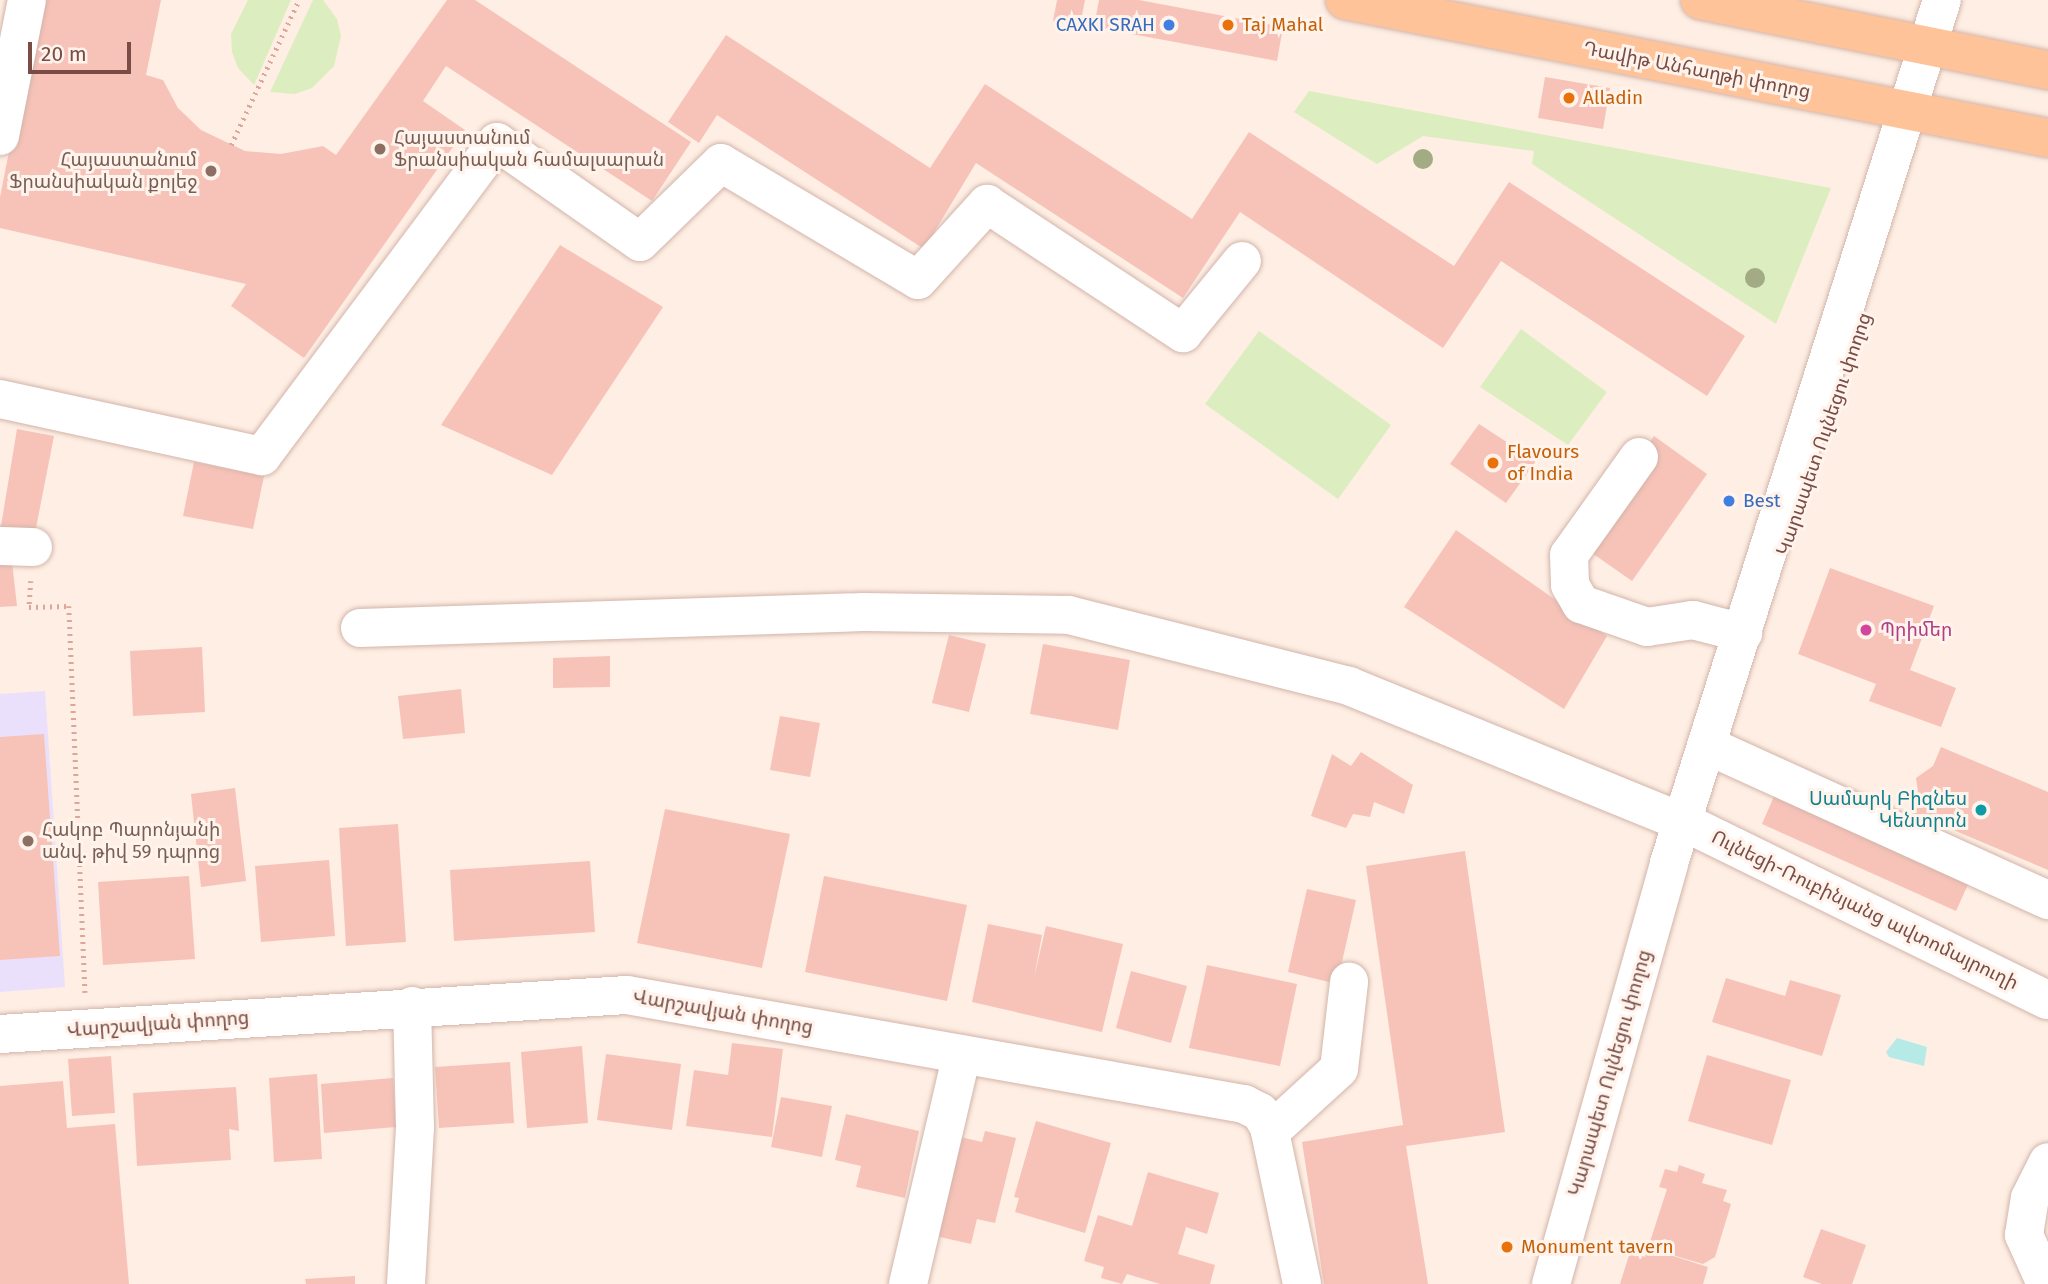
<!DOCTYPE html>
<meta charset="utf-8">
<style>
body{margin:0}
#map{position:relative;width:2048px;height:1284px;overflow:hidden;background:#feeee3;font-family:"Fira Sans","Noto Sans Armenian",sans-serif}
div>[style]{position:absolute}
.education>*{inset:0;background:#ebe0fb}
.green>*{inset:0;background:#dceec0}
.water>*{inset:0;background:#b5eae7}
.building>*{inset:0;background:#f7c3b8}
.path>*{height:4.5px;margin-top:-2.25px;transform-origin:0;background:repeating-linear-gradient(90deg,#dca69a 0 2px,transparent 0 7px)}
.roads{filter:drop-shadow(0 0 2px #d3b4aa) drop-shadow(0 0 2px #d3b4aa)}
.minor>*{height:38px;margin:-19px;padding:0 19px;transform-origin:19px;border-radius:19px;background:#fff}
.major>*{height:38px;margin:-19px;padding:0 19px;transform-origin:19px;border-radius:19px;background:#ffc399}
.trees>*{width:20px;height:20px;margin:-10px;border-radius:50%;background:#a2ab84}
.dots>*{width:19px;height:19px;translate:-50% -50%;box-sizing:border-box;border:4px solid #fff3eb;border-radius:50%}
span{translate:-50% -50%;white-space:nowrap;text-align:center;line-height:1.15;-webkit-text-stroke:6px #fff3eb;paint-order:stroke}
.shop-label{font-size:19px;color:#366cbe}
.right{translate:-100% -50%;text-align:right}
.left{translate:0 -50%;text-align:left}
.food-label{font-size:19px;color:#c56008}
.street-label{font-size:19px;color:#794d46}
.education-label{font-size:19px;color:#785e54}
.hotel-label{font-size:19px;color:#b23c85}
.culture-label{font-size:19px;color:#0d838f}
.scale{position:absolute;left:28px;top:42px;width:103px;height:32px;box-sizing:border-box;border:4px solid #794d46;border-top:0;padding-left:9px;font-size:21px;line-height:24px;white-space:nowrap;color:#794d46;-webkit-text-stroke:5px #fff3eb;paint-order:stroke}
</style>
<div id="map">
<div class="education">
<div style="clip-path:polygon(45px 691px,65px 987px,0 992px,0 694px)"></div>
</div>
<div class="green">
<div style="clip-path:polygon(248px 0,291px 0,254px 85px,238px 68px,232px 52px,231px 34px)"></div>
<div style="clip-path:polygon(313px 0,323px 0,337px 19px,341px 36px,334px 66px,312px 88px,295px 94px,270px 92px)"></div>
<div style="clip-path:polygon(1309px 91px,1831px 188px,1776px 324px,1532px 164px,1534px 151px,1423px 136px,1377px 164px,1294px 112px)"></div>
<div style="clip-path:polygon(1521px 329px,1607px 392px,1568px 445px,1480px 387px)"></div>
<div style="clip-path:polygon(1259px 331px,1391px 425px,1338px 499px,1205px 404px)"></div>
</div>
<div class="water">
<div style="clip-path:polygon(1897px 1038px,1927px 1047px,1924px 1066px,1889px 1057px,1886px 1052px)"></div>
</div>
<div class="building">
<div style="clip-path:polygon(39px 0,161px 0,146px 75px,163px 80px,178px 108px,201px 130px,245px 151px,281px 154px,323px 146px,336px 155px,447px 0,475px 0,691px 142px,652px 201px,446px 66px,423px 101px,465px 130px,304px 358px,231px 306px,246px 284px,0 228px,0 197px)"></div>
<div style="clip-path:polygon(1057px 0,1085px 0,1080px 26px,1053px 21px)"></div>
<div style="clip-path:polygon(1099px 0,1139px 0,1283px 27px,1277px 61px,1094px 27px)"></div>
<div style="clip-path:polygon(726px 35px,930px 168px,985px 84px,1192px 219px,1249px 132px,1454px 266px,1509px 182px,1745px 336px,1707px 396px,1501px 261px,1443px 348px,1240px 212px,1183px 298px,976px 163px,924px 249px,717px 115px,699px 143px,668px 122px)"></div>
<div style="clip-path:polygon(1545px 77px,1610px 88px,1603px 129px,1538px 118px)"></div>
<div style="clip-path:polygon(560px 245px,663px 307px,552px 475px,441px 425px)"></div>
<div style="clip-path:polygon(1479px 424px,1536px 461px,1506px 503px,1450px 464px)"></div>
<div style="clip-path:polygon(17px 429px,54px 436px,34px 538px,0 532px)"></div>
<div style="clip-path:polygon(1654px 436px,1707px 474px,1632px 581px,1579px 544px)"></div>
<div style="clip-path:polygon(194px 462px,264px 476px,253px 529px,183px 516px)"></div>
<div style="clip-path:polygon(1456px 530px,1607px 636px,1564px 709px,1404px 607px)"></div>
<div style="clip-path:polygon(12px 562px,17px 606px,0 607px,0 563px)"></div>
<div style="clip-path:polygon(1830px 568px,1934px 606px,1910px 670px,1956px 688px,1941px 727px,1869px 701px,1876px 684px,1798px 654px)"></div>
<div style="clip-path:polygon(949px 635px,986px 644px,969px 712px,932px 703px)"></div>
<div style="clip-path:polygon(1043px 644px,1130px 660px,1118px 730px,1030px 714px)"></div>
<div style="clip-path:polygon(202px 647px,205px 712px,133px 716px,130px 651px)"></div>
<div style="clip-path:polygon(610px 656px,610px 687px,553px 688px,553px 658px)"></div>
<div style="clip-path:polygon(461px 689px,465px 733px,403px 739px,398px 696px)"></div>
<div style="clip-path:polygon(780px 716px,820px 723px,810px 777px,770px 770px)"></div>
<div style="clip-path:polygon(44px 734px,60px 956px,0 960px,0 737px)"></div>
<div style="clip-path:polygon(1941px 747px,2048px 792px,2048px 870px,1913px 813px,1919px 799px,1916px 778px,1933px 766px)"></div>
<div style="clip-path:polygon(1361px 752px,1413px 785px,1404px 814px,1374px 802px,1370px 817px,1353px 814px,1346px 828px,1311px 816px,1332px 754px,1351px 766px)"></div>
<div style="clip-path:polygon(235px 788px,246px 881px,201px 887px,191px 794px)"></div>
<div style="clip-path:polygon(1775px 794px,1970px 880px,1956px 911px,1762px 824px)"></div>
<div style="clip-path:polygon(665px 809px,790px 834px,762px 968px,637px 943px)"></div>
<div style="clip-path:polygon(398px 824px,406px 942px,346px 946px,339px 828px)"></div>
<div style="clip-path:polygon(1465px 851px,1505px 1132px,1406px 1146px,1428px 1284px,1324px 1284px,1302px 1142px,1403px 1125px,1366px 866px)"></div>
<div style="clip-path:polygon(329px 860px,335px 936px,261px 942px,255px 866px)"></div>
<div style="clip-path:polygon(590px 861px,595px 932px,454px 941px,450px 870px)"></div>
<div style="clip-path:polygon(189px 876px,195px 959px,103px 965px,98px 882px)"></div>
<div style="clip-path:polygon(824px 876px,967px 905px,947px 1001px,805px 972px)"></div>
<div style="clip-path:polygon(1307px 889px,1356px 900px,1337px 984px,1288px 972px)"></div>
<div style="clip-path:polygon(988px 924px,1042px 935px,1034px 978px,1046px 926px,1123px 944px,1102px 1032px,972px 1002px)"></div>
<div style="clip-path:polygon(1207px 965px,1297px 984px,1280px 1066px,1189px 1048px)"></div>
<div style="clip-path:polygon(1131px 971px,1187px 986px,1171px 1043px,1116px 1028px)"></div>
<div style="clip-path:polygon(1726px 978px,1785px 996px,1790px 980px,1841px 995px,1822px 1056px,1712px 1022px)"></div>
<div style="clip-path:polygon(732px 1043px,783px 1049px,772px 1137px,686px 1126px,694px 1070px,728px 1075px)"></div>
<div style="clip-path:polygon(582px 1046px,588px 1123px,527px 1128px,521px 1052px)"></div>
<div style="clip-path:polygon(606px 1054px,681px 1064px,672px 1130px,597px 1120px)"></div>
<div style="clip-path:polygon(1707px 1055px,1791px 1080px,1772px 1145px,1688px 1121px)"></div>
<div style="clip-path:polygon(111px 1056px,115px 1113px,72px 1116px,68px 1059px)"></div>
<div style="clip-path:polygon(510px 1062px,514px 1123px,439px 1128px,435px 1067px)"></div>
<div style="clip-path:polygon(317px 1074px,322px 1159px,274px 1162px,269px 1078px)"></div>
<div style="clip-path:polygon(393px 1078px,396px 1127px,324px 1133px,321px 1084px)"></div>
<div style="clip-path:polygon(63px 1081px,67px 1128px,115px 1124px,129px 1284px,0 1284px,0 1086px)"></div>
<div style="clip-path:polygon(236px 1087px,239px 1131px,229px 1129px,231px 1160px,137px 1166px,133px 1093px)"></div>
<div style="clip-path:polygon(781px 1097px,832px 1106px,822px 1157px,771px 1147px)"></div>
<div style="clip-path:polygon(846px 1114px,919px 1131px,905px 1198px,856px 1187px,861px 1166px,835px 1160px)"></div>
<div style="clip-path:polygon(1036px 1121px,1111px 1143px,1085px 1233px,1015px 1212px,1019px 1198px,1014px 1197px)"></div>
<div style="clip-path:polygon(985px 1131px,1016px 1138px,995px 1223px,977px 1219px,971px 1244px,931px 1235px,956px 1136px,982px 1142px)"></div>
<div style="clip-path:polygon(1679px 1165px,1705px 1174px,1702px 1183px,1727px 1190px,1723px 1201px,1731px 1204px,1715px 1257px,1703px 1264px,1648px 1248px,1667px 1189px,1659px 1187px,1665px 1169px,1677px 1172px)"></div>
<div style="clip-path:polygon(1148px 1172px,1219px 1193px,1207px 1234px,1186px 1227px,1178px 1254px,1215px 1265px,1210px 1284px,1160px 1284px,1127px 1274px,1122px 1284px,1101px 1278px,1104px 1267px,1084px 1261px,1098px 1215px,1132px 1226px)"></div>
<div style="clip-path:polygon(1821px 1229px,1866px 1245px,1852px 1284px,1822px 1284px,1803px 1277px)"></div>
<div style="clip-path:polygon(1648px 1248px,1708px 1267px,1703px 1284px,1620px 1284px,1630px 1252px,1645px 1257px)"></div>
<div style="clip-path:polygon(355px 1276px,355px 1284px,306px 1284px,305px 1279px)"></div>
</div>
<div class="path">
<div style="left:231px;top:145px;width:160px;rotate:-64.9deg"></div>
<div style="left:31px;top:581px;width:26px;rotate:94deg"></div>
<div style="left:29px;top:607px;width:40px;rotate:-1.4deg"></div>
<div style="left:69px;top:606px;width:387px;rotate:87.6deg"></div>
</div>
<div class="roads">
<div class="minor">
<div style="left:0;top:136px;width:139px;rotate:-78.8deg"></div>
<div style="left:0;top:399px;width:268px;rotate:12.3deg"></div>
<div style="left:262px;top:456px;width:392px;rotate:-53.2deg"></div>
<div style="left:497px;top:142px;width:174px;rotate:35deg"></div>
<div style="left:640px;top:242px;width:113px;rotate:-44.3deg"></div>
<div style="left:721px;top:163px;width:229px;rotate:30.7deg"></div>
<div style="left:918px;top:280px;width:103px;rotate:-47.8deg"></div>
<div style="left:987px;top:204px;width:235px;rotate:33.4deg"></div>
<div style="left:1183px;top:333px;width:93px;rotate:-50.7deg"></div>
<div style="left:1639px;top:457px;width:120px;rotate:125.5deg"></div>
<div style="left:1569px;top:555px;width:30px;rotate:88deg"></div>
<div style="left:1570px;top:585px;width:22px;rotate:60deg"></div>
<div style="left:1581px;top:604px;width:70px;rotate:19.2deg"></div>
<div style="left:1647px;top:627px;width:47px;rotate:-8.7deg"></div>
<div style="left:1693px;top:620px;width:52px;rotate:14.6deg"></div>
<div style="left:0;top:546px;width:33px;rotate:2deg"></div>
<div style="left:360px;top:628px;width:503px;rotate:-1.82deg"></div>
<div style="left:863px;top:612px;width:206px;rotate:0.8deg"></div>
<div style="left:1069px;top:615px;width:289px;rotate:14.2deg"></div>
<div style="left:1349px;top:686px;width:368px;rotate:22.2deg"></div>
<div style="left:1690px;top:825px;width:398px;rotate:26.1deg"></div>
<div style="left:1715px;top:749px;width:366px;rotate:24.4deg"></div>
<div style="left:0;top:1034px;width:628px;rotate:-3.56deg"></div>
<div style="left:627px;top:995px;width:627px;rotate:10.02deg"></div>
<div style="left:1244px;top:1104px;width:18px;rotate:27deg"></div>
<div style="left:1260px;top:1112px;width:17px;rotate:59deg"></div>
<div style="left:1269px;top:1127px;width:160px;rotate:78.1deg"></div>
<div style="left:1270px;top:1132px;width:93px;rotate:-42.4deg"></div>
<div style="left:1339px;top:1069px;width:88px;rotate:-83.4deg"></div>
<div style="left:406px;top:1284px;width:157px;rotate:-86.7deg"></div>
<div style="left:415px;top:1127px;width:121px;rotate:-91.4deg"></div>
<div style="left:908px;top:1284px;width:236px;rotate:-76.8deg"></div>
<div style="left:1551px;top:1284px;width:437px;rotate:-74.3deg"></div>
<div style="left:1669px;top:863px;width:905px;rotate:-72.45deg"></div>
<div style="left:2046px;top:1284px;width:54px;rotate:-114.2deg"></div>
<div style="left:2024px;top:1235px;width:37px;rotate:-81deg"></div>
<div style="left:2030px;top:1198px;width:40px;rotate:-63.4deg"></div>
</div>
<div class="major">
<div style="left:1345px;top:0;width:716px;rotate:11.11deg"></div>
<div style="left:1700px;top:0;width:355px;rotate:11.4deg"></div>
</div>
</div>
<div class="trees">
<div style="left:1423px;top:159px"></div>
<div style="left:1755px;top:278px"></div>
</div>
<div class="dots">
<div style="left:1169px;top:25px;background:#3f7fe0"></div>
<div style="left:1228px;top:25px;background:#e8710a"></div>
<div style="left:1569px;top:98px;background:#e8710a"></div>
<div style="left:380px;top:149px;background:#8d6e63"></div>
<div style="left:211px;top:171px;background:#8d6e63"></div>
<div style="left:1493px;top:463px;background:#e8710a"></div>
<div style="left:1729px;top:501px;background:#3f7fe0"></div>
<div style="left:1866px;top:630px;background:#d1479c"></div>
<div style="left:1981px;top:810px;background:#0f9aa8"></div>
<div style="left:28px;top:841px;background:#8d6e63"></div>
<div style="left:1507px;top:1247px;background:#e8710a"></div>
</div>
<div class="shop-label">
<span class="right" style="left:1155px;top:25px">CAXKI SRAH</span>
<span class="left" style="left:1743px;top:501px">Best</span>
</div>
<div class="food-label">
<span class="left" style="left:1242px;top:25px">Taj Mahal</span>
<span class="left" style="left:1583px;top:98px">Alladin</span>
<span class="left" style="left:1507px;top:463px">Flavours<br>of India</span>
<span class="left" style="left:1521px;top:1247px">Monument tavern</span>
</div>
<div class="street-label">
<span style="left:1697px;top:70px;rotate:11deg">Դավիթ Անհաղթի փողոց</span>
<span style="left:1824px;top:434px;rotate:-71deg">Կարապետ Ուլնեցու փողոց</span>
<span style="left:1865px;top:910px;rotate:26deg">Ուլնեցի-Ռուբինյանց ավտոմայրուղի</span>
<span style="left:723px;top:1012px;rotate:10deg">Վարշավյան փողոց</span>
<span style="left:158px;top:1024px;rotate:-4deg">Վարշավյան փողոց</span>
<span style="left:1610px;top:1073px;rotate:-74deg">Կարապետ Ուլնեցու փողոց</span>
</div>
<div class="education-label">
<span class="left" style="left:394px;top:149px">Հայաստանում<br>Ֆրանսիական համալսարան</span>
<span class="right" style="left:197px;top:171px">Հայաստանում<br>Ֆրանսիական քոլեջ</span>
<span class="left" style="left:42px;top:841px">Հակոբ Պարոնյանի<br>անվ. թիվ 59 դպրոց</span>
</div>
<div class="hotel-label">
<span class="left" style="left:1880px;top:630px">Պրիմեր</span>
</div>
<div class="culture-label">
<span class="right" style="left:1967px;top:810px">Սամարկ Բիզնես<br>Կենտրոն</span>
</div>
<div class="scale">20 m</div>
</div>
